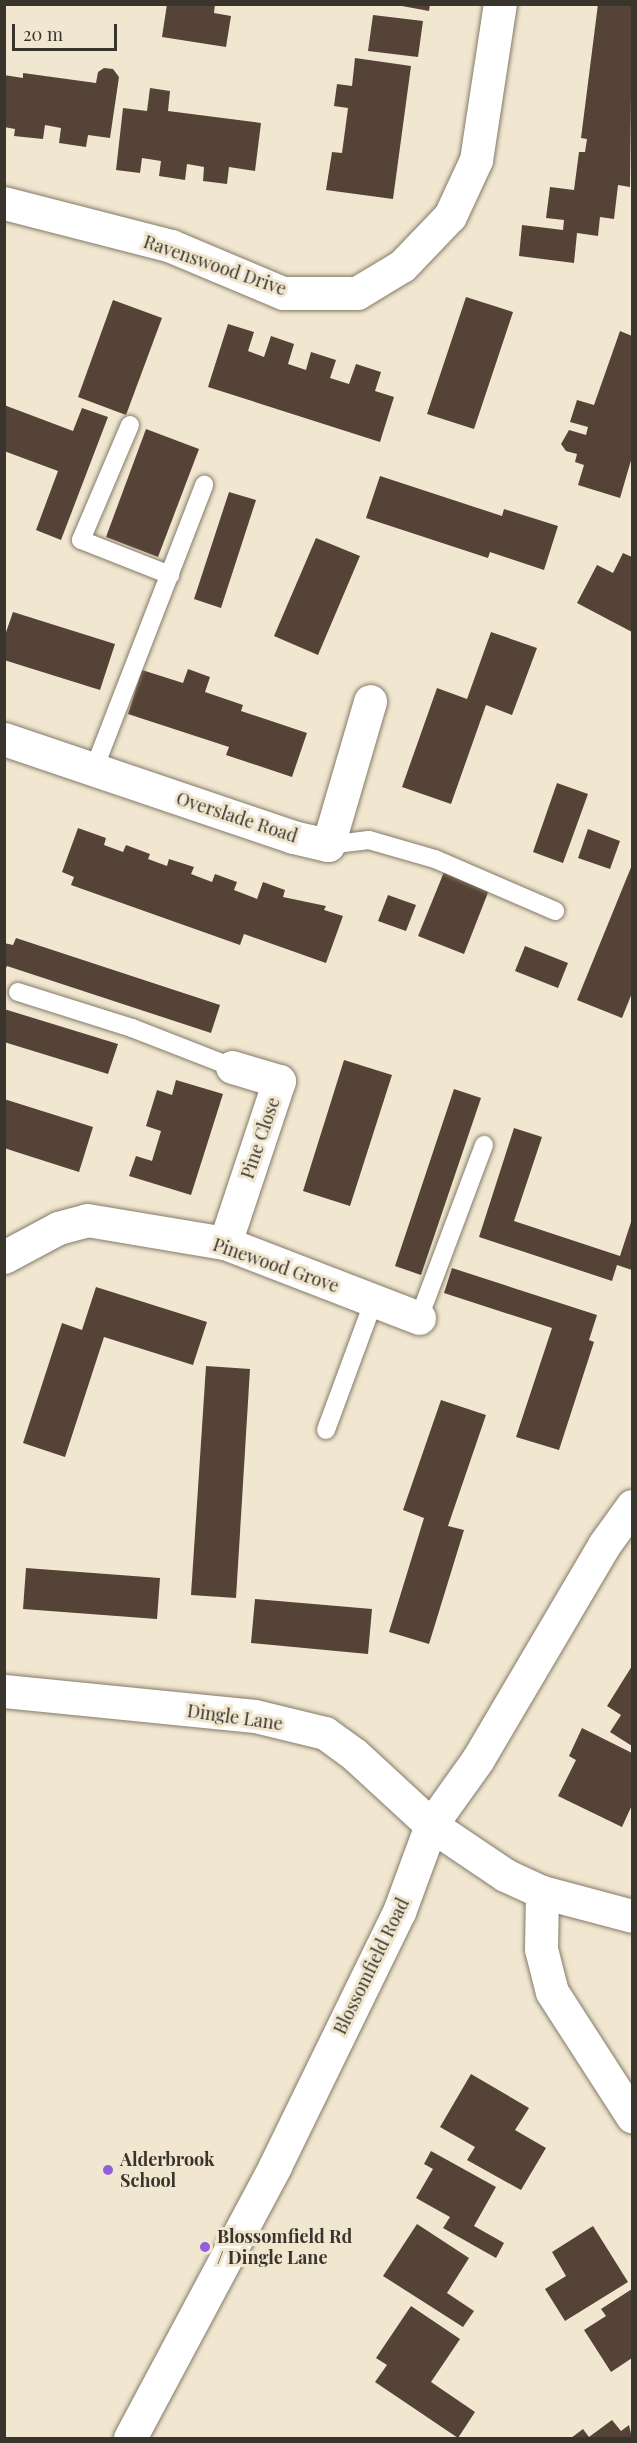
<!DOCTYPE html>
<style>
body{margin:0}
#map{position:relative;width:637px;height:2443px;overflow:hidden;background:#f1e7d1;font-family:"Playfair Display",serif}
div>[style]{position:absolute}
.building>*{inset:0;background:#554337}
.roads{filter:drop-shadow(0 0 2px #847a67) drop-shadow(0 0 2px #847a67)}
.lane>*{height:18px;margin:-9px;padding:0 9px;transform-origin:9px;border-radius:9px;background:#fff}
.street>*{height:33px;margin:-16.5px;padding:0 16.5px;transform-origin:16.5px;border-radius:16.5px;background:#fff}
.secondary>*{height:33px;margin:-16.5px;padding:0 16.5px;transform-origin:16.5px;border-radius:16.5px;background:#fff}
.dots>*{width:16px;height:16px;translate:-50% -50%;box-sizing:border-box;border:3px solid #f1e7d1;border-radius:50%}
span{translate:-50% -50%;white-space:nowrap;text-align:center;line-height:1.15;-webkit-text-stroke:6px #f1e7d1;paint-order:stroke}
.street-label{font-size:18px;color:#39342c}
.poi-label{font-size:18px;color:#39342c;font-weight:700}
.left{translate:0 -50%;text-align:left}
.frame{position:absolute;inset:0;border:6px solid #39342c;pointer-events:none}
.scale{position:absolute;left:12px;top:24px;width:105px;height:27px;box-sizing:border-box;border:3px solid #39342c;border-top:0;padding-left:8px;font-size:18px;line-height:21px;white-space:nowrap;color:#39342c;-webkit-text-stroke:4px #f1e7d1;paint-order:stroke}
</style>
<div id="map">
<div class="building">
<div style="clip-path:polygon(167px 4px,215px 4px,214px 13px,231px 16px,226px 47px,162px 37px)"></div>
<div style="clip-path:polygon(391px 4px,430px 4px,429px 11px)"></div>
<div style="clip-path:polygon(598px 4px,632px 4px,630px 187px,618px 185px,614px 219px,600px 217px,598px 236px,577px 233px,574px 263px,519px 256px,522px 225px,563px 230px,564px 220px,546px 218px,550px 187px,574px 190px,579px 152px,585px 152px,587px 139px,581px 138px)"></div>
<div style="clip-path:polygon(373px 15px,423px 21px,418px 57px,368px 51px)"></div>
<div style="clip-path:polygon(355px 58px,411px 66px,393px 199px,326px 190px,332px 152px,342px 153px,348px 108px,334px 106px,337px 84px,352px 86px)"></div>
<div style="clip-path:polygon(104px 68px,113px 69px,119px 77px,110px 138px,88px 135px,86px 147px,59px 143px,61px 128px,45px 125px,43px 139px,14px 136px,15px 129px,4px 127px,4px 75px,23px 78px,23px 73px,96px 83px,98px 72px)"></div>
<div style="clip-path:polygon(150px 88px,170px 91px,168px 111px,261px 123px,255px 171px,229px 167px,227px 184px,203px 181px,204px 167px,187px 164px,185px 180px,159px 176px,161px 161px,142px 158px,140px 173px,116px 170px,123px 108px,147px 111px)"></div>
<div style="clip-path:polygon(466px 297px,513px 312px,474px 429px,427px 414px)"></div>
<div style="clip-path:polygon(113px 300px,162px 318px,126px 415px,78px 397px)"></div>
<div style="clip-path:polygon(228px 324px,254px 332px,248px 351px,264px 357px,271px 336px,294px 344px,288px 364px,306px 370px,311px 352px,336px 360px,330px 378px,349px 384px,356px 364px,381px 372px,375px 391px,394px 397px,380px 442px,208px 387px)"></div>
<div style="clip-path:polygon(620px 331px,632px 336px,632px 457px,620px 498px,578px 485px,584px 465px,575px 462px,577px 454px,566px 451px,561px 444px,569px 430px,586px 435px,588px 427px,570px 422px,577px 400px,594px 405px)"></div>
<div style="clip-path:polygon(4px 405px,73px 431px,82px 408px,108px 417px,61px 540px,36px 530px,58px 471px,4px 451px)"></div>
<div style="clip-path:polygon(146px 429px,199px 449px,158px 557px,106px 537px)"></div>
<div style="clip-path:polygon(380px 476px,502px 516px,504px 509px,558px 526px,544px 570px,490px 552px,488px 558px,366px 518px)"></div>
<div style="clip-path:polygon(229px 492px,256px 500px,221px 608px,194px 599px)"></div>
<div style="clip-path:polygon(316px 538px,360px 556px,318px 655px,274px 636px)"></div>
<div style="clip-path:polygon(623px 553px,632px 557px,632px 632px,577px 603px,597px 565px,613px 573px)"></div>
<div style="clip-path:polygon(13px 612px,115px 644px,100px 690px,4px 660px,4px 638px)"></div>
<div style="clip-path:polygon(491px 632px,537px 648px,512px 715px,486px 705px,451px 804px,402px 787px,437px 688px,467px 699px)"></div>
<div style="clip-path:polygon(188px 669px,210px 677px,205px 692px,243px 705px,241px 711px,307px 733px,292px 777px,226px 755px,229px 747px,128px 714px,142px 670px,183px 683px)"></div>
<div style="clip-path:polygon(557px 783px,588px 794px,563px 863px,533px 852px)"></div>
<div style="clip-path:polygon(78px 828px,106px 838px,104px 845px,123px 852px,126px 845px,150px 854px,148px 859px,167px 866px,169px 859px,194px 867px,191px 874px,212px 882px,215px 874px,237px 882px,234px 890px,257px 899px,263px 882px,285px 890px,283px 897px,326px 906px,324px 910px,343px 916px,326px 963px,244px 934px,240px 945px,71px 885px,74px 877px,62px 872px)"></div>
<div style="clip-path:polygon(588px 829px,620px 841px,610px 869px,578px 858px)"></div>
<div style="clip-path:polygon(632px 865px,632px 993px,622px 1018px,577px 1000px)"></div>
<div style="clip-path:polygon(444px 872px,489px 890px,464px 954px,418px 936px)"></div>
<div style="clip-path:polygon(388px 895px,416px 905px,406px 931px,378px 921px)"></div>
<div style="clip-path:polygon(16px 938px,220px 1005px,211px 1033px,7px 966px,4px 972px,4px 943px,13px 945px)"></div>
<div style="clip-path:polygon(525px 946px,568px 963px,558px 988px,515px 971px)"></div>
<div style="clip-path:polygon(4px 1009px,118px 1044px,108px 1074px,4px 1042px)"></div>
<div style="clip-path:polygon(344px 1060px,392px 1075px,350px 1206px,303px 1191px)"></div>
<div style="clip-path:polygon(176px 1080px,223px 1094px,191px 1195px,129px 1176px,136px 1156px,152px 1161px,161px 1131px,146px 1126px,157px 1090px,172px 1095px)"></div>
<div style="clip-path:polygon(454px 1089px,481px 1098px,421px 1275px,395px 1266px)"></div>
<div style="clip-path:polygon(4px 1099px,93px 1127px,79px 1172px,4px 1148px)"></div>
<div style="clip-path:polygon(514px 1128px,542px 1137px,514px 1221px,620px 1256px,632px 1219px,632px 1270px,617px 1265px,612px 1281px,479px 1237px)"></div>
<div style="clip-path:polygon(452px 1268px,597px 1315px,589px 1340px,594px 1342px,559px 1450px,516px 1437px,552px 1328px,444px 1293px)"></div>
<div style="clip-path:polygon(96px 1287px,207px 1322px,193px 1365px,104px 1337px,65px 1457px,23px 1443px,62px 1323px,82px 1330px)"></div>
<div style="clip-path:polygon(206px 1366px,250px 1369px,236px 1598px,191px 1595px)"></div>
<div style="clip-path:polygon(441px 1400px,486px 1415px,448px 1526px,464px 1530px,429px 1644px,389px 1632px,424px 1518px,403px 1510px)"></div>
<div style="clip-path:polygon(26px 1568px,160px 1578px,157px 1619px,23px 1609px)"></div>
<div style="clip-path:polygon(255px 1599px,372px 1609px,368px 1654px,251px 1643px)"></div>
<div style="clip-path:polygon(632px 1666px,632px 1746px,610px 1732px,621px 1715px,607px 1706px)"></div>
<div style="clip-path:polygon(582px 1728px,632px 1753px,632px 1805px,622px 1827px,558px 1796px,576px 1760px,569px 1756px)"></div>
<div style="clip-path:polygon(471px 2074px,529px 2108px,515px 2130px,546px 2148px,521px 2190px,467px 2160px,475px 2147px,440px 2127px)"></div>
<div style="clip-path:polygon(431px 2151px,496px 2187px,474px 2226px,504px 2243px,496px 2258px,443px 2228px,450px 2217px,416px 2198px,433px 2169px,424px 2164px)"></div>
<div style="clip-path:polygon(417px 2224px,469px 2258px,447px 2293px,474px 2311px,463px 2327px,383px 2276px)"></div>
<div style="clip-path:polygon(593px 2226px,628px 2282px,565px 2321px,545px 2289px,566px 2276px,552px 2252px)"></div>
<div style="clip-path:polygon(632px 2289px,632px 2358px,611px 2372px,584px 2330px,606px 2316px,601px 2309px)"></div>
<div style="clip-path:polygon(411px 2306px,460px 2339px,431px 2382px,475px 2412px,458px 2438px,375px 2382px,387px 2365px,376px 2358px)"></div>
<div style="clip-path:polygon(612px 2420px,621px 2431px,629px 2425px,632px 2438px,571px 2438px,583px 2429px,589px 2437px)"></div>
</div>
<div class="roads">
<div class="lane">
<div style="left:130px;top:425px;width:125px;rotate:113.1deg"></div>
<div style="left:81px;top:540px;width:96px;rotate:21.5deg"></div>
<div style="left:94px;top:769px;width:305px;rotate:-68.8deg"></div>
<div style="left:328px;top:845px;width:41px;rotate:-7deg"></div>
<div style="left:369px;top:840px;width:69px;rotate:16.1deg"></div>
<div style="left:435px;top:859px;width:131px;rotate:23.4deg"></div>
<div style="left:18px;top:992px;width:120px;rotate:17.5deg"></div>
<div style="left:132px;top:1028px;width:107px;rotate:21.3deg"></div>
<div style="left:419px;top:1318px;width:185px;rotate:-69.4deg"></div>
<div style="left:326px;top:1430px;width:139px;rotate:-69.7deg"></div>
</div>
<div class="street">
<div style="left:4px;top:203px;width:172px;rotate:14.4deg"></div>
<div style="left:171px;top:246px;width:121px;rotate:22.8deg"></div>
<div style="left:283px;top:293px;width:74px"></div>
<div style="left:357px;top:293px;width:52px;rotate:-31deg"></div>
<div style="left:402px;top:266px;width:69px;rotate:-46.2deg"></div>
<div style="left:450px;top:216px;width:62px;rotate:-65.1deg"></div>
<div style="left:476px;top:160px;width:158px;rotate:-81.3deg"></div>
<div style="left:4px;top:739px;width:305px;rotate:18.7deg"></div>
<div style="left:293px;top:837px;width:36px;rotate:13deg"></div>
<div style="left:328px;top:845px;width:150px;rotate:-73.7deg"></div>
<div style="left:225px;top:1243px;width:171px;rotate:-71.6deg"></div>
<div style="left:279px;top:1081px;width:49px;rotate:-163.4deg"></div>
<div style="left:4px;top:1257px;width:61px;rotate:-28.2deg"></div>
<div style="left:58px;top:1228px;width:30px;rotate:-15deg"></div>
<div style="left:87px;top:1220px;width:140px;rotate:9.5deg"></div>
<div style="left:225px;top:1243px;width:208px;rotate:21.1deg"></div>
<div style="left:542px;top:1892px;width:57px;rotate:91deg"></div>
<div style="left:541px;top:1949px;width:44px;rotate:75.7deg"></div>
<div style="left:552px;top:1992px;width:148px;rotate:57.2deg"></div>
</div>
<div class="secondary">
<div style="left:4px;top:1691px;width:252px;rotate:5.7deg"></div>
<div style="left:255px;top:1716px;width:72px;rotate:13.7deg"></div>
<div style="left:325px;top:1733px;width:36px;rotate:36deg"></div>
<div style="left:354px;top:1754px;width:105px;rotate:42.7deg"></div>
<div style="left:431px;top:1825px;width:89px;rotate:34deg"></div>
<div style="left:505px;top:1875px;width:41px;rotate:24.7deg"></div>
<div style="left:542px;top:1892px;width:93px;rotate:14.9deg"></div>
<div style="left:130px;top:2438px;width:308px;rotate:-61.9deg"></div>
<div style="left:275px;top:2166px;width:283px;rotate:-64deg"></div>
<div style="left:399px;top:1912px;width:93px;rotate:-69.8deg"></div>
<div style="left:431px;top:1825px;width:81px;rotate:-54.5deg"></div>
<div style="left:478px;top:1759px;width:248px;rotate:-59.5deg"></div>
<div style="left:604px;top:1545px;width:48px;rotate:-54.3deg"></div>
</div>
</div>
<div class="dots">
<div style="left:108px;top:2170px;background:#9160d9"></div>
<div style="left:205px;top:2247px;background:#9160d9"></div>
</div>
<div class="street-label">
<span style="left:215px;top:265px;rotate:19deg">Ravenswood Drive</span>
<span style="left:237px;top:817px;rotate:18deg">Overslade Road</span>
<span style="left:260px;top:1138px;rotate:-71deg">Pine Close</span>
<span style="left:276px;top:1265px;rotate:19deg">Pinewood Grove</span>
<span style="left:235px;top:1717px;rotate:8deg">Dingle Lane</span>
<span style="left:371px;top:1966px;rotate:-64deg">Blossomfield Road</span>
</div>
<div class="poi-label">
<span class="left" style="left:120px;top:2170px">Alderbrook<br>School</span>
<span class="left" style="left:217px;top:2247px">Blossomfield Rd<br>/ Dingle Lane</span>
</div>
<div class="frame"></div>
<div class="scale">20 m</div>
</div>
